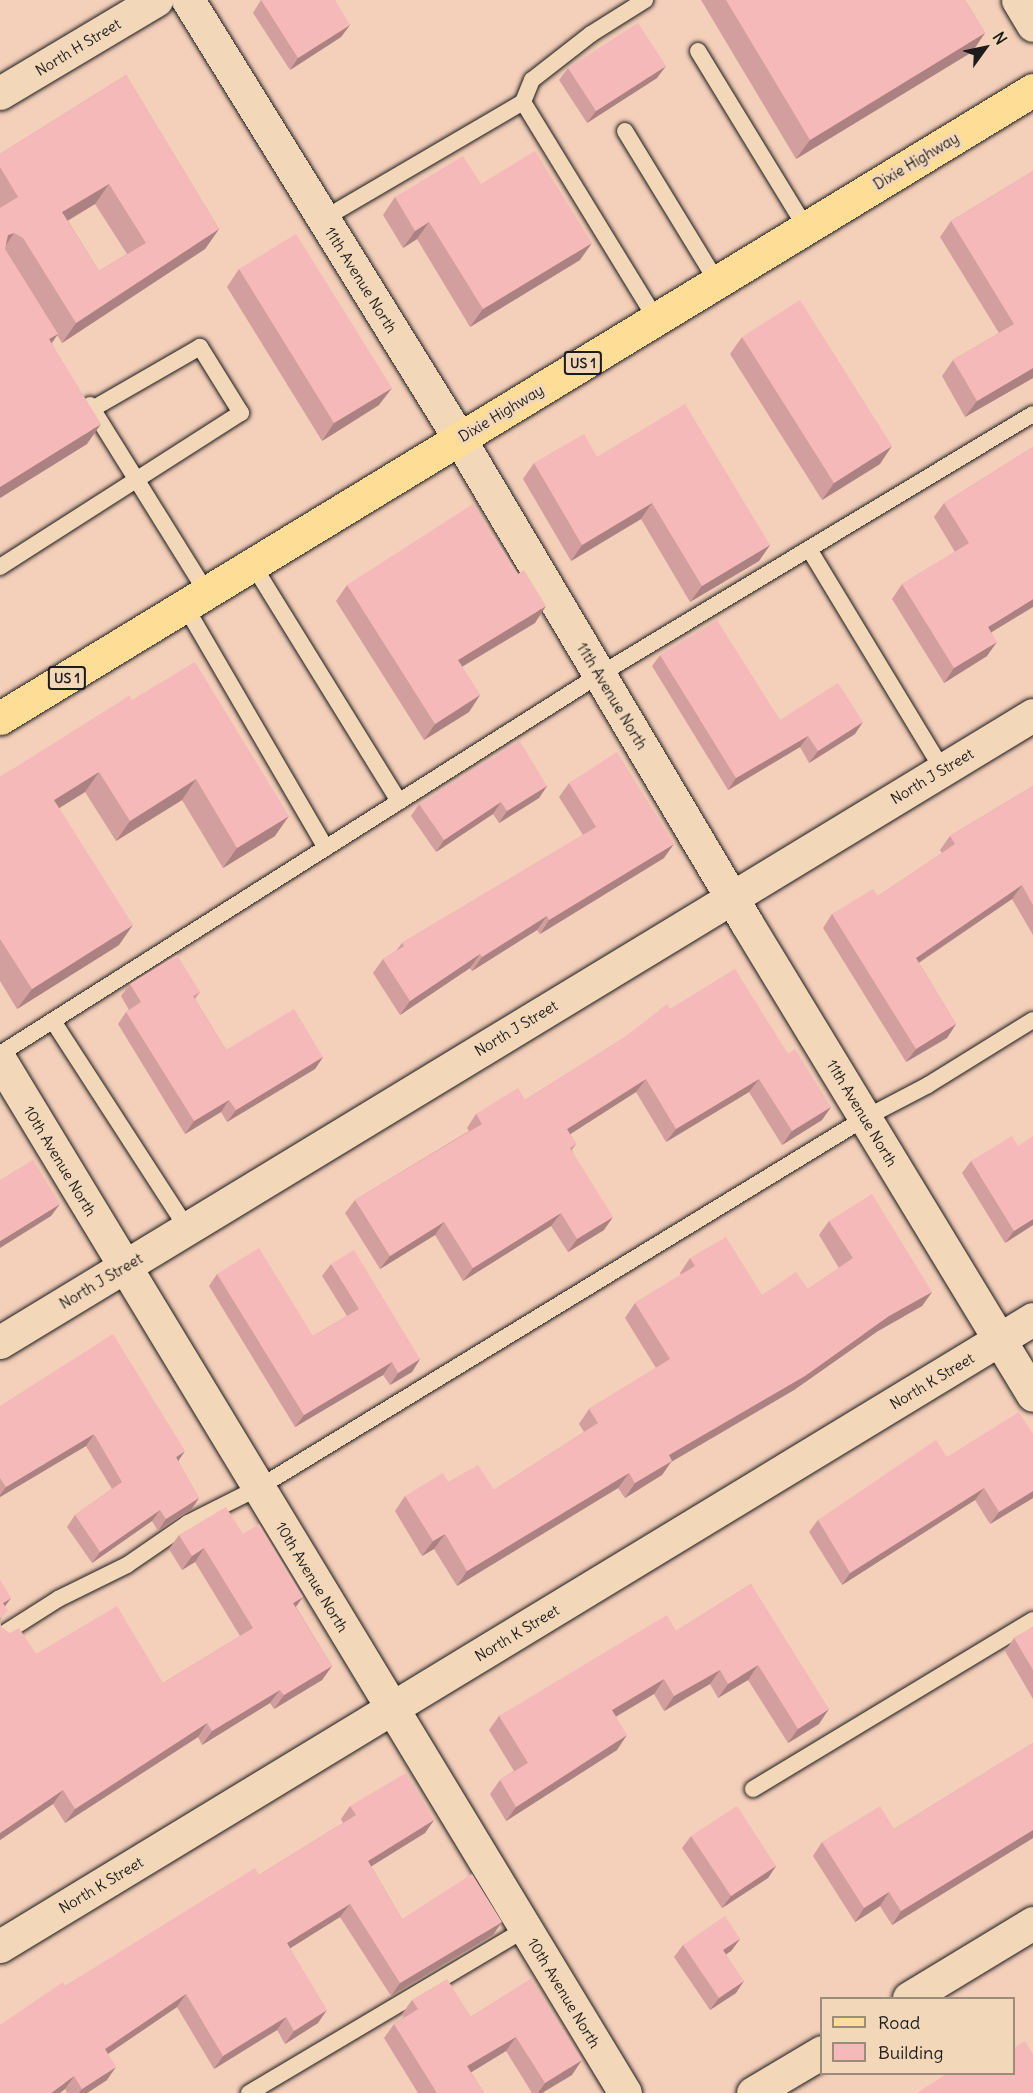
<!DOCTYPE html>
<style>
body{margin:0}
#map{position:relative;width:1033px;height:2093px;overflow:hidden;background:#f4cfba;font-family:Delius,sans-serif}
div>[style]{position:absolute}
.roads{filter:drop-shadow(0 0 2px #1c1c1c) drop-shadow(0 0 2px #1c1c1c)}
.lane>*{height:16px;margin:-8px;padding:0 8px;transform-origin:8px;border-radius:8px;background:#f2d7b9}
.street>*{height:33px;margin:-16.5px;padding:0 16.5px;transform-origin:16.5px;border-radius:16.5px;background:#f2d7b9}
.secondary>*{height:33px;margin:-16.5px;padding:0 16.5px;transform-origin:16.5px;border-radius:16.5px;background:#f2d7b9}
.primary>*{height:33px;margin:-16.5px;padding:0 16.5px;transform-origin:16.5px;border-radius:16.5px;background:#fedd96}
.wall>*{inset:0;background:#d29f9e}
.shaded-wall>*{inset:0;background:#ab8281}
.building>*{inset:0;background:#f4b9b8}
span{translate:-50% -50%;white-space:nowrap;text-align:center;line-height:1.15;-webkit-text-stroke:6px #f2d7b9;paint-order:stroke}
.shield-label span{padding:2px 4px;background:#f2d7b9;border:2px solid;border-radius:4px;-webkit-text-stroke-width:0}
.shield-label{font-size:14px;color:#1c1c1c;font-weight:700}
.street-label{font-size:15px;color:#1c1c1c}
.legend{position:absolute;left:820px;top:1997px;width:195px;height:78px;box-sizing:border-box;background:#f2d7b9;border:2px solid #9c8c7a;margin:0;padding:8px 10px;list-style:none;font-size:18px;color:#1c1c1c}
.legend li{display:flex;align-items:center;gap:12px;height:30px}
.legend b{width:30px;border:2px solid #9c8c7a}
.north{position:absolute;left:955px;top:18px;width:60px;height:60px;-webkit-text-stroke:4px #f2d7b9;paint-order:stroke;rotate:57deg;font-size:16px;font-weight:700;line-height:24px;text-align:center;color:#1c1c1c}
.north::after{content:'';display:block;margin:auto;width:21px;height:27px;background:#1c1c1c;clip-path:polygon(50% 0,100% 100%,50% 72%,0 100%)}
</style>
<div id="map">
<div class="roads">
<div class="lane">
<div style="left:698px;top:51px;width:207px;rotate:58.6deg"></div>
<div style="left:523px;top:102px;width:24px;rotate:-68deg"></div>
<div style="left:532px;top:80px;width:75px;rotate:-37.9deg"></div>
<div style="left:591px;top:34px;width:64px;rotate:-32.2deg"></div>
<div style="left:625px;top:131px;width:177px;rotate:58.6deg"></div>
<div style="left:323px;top:219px;width:232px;rotate:-30.3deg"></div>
<div style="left:523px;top:102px;width:255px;rotate:58.5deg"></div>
<div style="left:90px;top:405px;width:221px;rotate:58.1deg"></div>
<div style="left:809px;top:549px;width:258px;rotate:58.8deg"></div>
<div style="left:253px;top:565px;width:278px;rotate:58.3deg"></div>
<div style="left:0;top:567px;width:286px;rotate:-32.6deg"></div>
<div style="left:241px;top:413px;width:78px;rotate:-121.8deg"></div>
<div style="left:200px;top:347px;width:125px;rotate:150.1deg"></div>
<div style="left:185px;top:606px;width:280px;rotate:59.8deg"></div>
<div style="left:53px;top:1021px;width:247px;rotate:57.1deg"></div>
<div style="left:0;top:1054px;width:709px;rotate:-32.32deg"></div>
<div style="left:599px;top:675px;width:506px;rotate:-31.02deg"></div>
<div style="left:0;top:1636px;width:69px;rotate:-32.5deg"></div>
<div style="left:58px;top:1599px;width:77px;rotate:-26.2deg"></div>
<div style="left:127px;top:1565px;width:74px;rotate:-34.5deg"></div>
<div style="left:188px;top:1523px;width:78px;rotate:-26.6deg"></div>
<div style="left:258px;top:1488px;width:711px;rotate:-31.36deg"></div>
<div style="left:865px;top:1118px;width:71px;rotate:-27.6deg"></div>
<div style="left:928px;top:1085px;width:123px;rotate:-31.8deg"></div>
<div style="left:753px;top:1789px;width:327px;rotate:-31.1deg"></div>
<div style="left:249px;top:2093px;width:321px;rotate:-30.7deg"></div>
</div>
<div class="street">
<div style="left:188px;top:0;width:515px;rotate:58.25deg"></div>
<div style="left:459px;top:438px;width:563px;rotate:59.33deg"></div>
<div style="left:746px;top:922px;width:553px;rotate:58.75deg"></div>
<div style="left:1018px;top:0;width:29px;rotate:59deg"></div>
<div style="left:0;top:93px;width:182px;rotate:-30.8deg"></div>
<div style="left:0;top:1342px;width:1208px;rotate:-31.26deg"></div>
<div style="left:0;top:1946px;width:1208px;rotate:-31.26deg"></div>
<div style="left:909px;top:1998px;width:145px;rotate:-31.2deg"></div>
<div style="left:753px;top:2093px;width:80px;rotate:-30.7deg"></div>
</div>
<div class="secondary">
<div style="left:0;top:1060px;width:1207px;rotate:58.82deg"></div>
</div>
<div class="primary">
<div style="left:0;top:718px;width:1209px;rotate:-31.3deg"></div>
</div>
</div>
<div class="wall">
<div style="clip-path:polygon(261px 0,350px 25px,341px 37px,290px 70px,253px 13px)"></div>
<div style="clip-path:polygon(701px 0,965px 0,985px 33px,972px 52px,796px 159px)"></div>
<div style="clip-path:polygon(568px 68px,657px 78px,587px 123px,559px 80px)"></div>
<div style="clip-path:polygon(evenodd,126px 75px,219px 229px,205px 249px,62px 343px,57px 335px,52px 343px,87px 444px,0 498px,0 154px,126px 75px,95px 204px,127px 254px,99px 271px,68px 221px,95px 204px)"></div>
<div style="clip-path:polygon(1033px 171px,1033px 378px,965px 417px,942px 376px,953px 360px,999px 333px,940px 237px,951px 221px)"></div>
<div style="clip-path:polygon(481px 184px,580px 260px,470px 327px,417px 239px,403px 248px,383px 215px,395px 197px)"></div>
<div style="clip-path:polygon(239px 269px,379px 405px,322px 441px,227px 287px)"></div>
<div style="clip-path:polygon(742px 337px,880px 464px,822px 500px,730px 354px)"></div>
<div style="clip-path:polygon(1033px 447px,987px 656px,944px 683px,892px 599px,902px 584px,955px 552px,934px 517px,944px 503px)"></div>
<div style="clip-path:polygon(597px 457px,770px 545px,759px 561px,690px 602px,641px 519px,571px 561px,523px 479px,534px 463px)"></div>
<div style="clip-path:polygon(347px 585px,535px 623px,462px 667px,480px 695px,469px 712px,424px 740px,336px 601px)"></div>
<div style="clip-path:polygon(660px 655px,780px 720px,855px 734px,809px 763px,800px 747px,728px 790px,652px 666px)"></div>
<div style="clip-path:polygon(132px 700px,275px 836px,223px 868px,182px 800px,116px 841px,85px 792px,59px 808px,119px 945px,17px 1009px,0 981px,0 777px)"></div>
<div style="clip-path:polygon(569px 783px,664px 858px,540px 934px,537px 930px,472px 971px,470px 968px,400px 1015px,373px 973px,383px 959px,396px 951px,402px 943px,583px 835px,559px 797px)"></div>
<div style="clip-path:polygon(547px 786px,539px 798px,499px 823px,493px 814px,436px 852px,411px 816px,419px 804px)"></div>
<div style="clip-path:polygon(1033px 786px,1033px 935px,1012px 899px,919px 963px,956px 1024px,947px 1038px,906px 1062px,823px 928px,832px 914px,878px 896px,942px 853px,940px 850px,950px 836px)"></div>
<div style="clip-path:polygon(130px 984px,200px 992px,195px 999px,226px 1050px,323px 1057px,315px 1069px,227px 1122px,221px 1112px,185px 1134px,118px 1024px,126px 1012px,129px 1010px,121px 996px)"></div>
<div style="clip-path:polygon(670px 1009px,788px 1054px,831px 1107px,822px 1120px,782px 1145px,749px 1092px,666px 1142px,636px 1092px,570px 1134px,576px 1144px,572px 1150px,604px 1230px,568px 1252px,551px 1226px,463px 1281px,435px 1235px,380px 1269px,345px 1213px,355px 1200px,469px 1131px,467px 1128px,476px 1114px,525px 1100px)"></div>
<div style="clip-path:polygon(1018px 1146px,1033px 1225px,1005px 1243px,962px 1173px,971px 1161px)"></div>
<div style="clip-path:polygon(829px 1221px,932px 1292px,922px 1306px,878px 1331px,794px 1390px,671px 1462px,662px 1475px,625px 1498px,618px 1488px,457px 1586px,434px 1549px,422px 1556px,395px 1511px,405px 1496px,448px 1482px,494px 1490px,584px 1432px,579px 1424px,589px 1409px,656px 1368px,625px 1318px,635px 1303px,681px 1275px,680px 1273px,690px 1258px,762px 1295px,808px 1289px,839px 1268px,819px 1235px)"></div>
<div style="clip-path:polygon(331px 1264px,420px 1359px,412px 1372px,390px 1385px,383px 1375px,295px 1427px,209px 1286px,217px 1274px,313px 1336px,347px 1316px,322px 1276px)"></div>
<div style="clip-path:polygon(0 1406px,178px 1461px,199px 1498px,191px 1510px,158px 1531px,152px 1521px,92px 1563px,67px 1527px,75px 1515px,112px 1489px,86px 1446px,0 1497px)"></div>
<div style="clip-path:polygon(1033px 1434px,1033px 1498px,990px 1524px,975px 1500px,842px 1585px,809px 1532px,818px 1520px,947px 1457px)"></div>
<div style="clip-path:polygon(243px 1534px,296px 1607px,332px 1666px,322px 1680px,274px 1709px,270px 1703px,202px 1745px,198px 1737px,65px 1823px,53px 1804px,0 1840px,0 1580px,5px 1606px,0 1622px,1px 1627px,36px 1654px,163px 1683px,240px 1636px,195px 1562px,182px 1570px,169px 1549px,179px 1535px)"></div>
<div style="clip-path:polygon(751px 1584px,819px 1724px,788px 1743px,748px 1680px,718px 1698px,710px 1684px,664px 1711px,654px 1694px,615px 1716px,617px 1750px,506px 1821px,490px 1794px,500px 1780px,514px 1771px,489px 1730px,499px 1716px,676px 1631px)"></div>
<div style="clip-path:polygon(1033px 1627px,1033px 1699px,1005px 1651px,1014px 1638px)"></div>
<div style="clip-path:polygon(1033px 1743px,1033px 1838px,892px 1925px,880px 1906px,855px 1922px,813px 1856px,822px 1842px,894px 1829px)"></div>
<div style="clip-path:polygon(350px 1806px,434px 1820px,425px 1833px,371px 1866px,402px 1919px,493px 1935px,391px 1996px,340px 1917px,290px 1948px,318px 2023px,285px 2044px,277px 2030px,214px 2069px,177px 2007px,108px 2054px,107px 2080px,87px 2093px,67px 2093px,65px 2089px,65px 1986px,259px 1875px,343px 1823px,341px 1819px)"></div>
<div style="clip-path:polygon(691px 1836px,776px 1866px,768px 1878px,722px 1908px,682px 1848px)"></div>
<div style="clip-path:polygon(740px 1939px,731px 1951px,726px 1954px,736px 1993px,710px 2010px,674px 1957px,683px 1945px)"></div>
<div style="clip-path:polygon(531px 1979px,572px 2075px,542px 2093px,532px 2093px,506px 2051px,471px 2072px,484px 2093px,418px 2093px,384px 2038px,394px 2024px,404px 2017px,402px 2014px,412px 2000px,471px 2017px)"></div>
</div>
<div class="shaded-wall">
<div style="clip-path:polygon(350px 25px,341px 37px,290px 70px,298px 58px)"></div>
<div style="clip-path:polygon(985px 33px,972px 52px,796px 159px,810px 140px)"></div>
<div style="clip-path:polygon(666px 66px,657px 78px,587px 123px,596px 111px)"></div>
<div style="clip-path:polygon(109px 184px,95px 204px,48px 232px,62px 212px)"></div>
<div style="clip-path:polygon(429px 222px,417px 239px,403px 248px,415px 231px)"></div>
<div style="clip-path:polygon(219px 229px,205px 249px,62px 343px,76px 323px)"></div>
<div style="clip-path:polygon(14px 233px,0 254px,8px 235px)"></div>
<div style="clip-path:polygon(592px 243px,580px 260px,470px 327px,483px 309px)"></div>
<div style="clip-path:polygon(58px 334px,44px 354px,49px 339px)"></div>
<div style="clip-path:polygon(1033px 368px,1033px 378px,965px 417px,977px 401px)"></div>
<div style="clip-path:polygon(392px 388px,379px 405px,322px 441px,334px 423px)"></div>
<div style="clip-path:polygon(101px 424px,87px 444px,0 498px,0 487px)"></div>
<div style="clip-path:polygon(892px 446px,880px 464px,822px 500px,834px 483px)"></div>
<div style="clip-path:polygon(652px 503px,641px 519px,571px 561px,582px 545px)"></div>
<div style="clip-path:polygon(770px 545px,759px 561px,690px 602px,702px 586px)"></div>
<div style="clip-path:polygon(1033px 599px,1033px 607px,977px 641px,988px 627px)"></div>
<div style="clip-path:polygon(546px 606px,535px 623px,446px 676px,458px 660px)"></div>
<div style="clip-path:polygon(997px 642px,987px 656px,944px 683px,954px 668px)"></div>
<div style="clip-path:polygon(480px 695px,469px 712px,424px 740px,435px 724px)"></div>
<div style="clip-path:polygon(863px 722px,855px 734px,809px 763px,818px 751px)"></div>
<div style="clip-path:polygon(808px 736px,800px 747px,728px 790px,736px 778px)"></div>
<div style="clip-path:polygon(99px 772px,85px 792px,40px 820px,54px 800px)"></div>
<div style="clip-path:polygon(196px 779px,182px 800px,116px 841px,130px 821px)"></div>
<div style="clip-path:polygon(547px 786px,539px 798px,499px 823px,507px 811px)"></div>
<div style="clip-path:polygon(501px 802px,493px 814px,436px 852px,444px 840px)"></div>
<div style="clip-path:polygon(289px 816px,275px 836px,223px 868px,237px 848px)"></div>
<div style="clip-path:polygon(674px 844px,664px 858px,540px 934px,549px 920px)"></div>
<div style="clip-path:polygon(1022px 885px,1012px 899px,906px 971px,916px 958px)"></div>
<div style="clip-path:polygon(547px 916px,537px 930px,472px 971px,482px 957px)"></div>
<div style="clip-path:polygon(133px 925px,119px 945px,17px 1009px,32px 989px)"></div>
<div style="clip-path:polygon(480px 954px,470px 968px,400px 1015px,410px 1001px)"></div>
<div style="clip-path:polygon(956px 1024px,947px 1038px,906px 1062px,916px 1049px)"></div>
<div style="clip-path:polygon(323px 1057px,315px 1069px,227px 1122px,236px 1110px)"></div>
<div style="clip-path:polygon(646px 1079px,636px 1092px,558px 1142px,567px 1129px)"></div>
<div style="clip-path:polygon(759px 1079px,749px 1092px,666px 1142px,676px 1129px)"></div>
<div style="clip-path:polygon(229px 1100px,221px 1112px,185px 1134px,194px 1121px)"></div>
<div style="clip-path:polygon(831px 1107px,822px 1120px,782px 1145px,792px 1131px)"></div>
<div style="clip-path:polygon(60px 1204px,51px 1216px,0 1248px,0 1241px)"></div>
<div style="clip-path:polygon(561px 1213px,551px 1226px,463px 1281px,473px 1268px)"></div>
<div style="clip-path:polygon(613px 1217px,604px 1230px,568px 1252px,577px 1239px)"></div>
<div style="clip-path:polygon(1033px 1219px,1033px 1225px,1005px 1243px,1014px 1231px)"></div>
<div style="clip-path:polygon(444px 1222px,435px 1235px,380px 1269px,390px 1256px)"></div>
<div style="clip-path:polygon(932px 1292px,922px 1306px,878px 1331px,794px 1390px,671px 1462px,662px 1475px,625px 1498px,635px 1483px,669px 1455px,889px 1316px)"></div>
<div style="clip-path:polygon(420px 1359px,412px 1372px,390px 1385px,398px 1373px)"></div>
<div style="clip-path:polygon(392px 1362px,383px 1375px,295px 1427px,304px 1415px)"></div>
<div style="clip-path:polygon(94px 1434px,86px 1446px,0 1497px,0 1495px,6px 1487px)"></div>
<div style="clip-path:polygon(185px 1451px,177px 1463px,176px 1457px)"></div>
<div style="clip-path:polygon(629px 1473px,618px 1488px,457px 1586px,467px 1571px)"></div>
<div style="clip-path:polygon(984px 1488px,975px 1500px,842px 1585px,850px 1573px)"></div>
<div style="clip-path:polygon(1033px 1491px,1033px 1498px,990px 1524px,999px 1512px)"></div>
<div style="clip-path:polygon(199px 1498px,191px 1510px,158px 1531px,166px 1519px)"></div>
<div style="clip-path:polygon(160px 1510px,152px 1521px,92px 1563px,100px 1552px)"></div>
<div style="clip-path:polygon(445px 1534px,434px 1549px,422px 1556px,433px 1541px)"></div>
<div style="clip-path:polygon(204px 1548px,195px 1562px,182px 1570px,192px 1556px)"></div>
<div style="clip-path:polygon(303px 1597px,293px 1611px,293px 1603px)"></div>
<div style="clip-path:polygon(11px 1598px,1px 1612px,3px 1603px)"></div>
<div style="clip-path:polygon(758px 1665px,748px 1680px,718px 1698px,728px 1684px)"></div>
<div style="clip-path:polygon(332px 1666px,322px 1680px,274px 1709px,284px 1695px)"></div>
<div style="clip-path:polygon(720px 1670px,710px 1684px,664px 1711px,674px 1696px)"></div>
<div style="clip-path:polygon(664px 1679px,654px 1694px,602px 1725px,612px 1710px)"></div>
<div style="clip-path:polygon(280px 1690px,270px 1703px,202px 1745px,212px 1731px)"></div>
<div style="clip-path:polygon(829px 1709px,819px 1724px,788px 1743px,798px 1729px)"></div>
<div style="clip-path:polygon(207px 1723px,198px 1737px,65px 1823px,75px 1809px)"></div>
<div style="clip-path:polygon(627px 1735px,617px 1750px,506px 1821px,516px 1807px)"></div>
<div style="clip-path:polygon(63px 1790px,53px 1804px,0 1840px,0 1833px)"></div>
<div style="clip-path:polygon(434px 1820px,425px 1833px,359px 1874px,368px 1861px)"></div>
<div style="clip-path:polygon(1033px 1830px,1033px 1838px,892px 1925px,901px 1911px)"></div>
<div style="clip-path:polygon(776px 1866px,768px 1878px,722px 1908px,731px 1896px)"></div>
<div style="clip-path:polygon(889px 1892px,880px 1906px,855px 1922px,864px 1908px)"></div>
<div style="clip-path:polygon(350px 1904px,340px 1917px,278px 1956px,287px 1943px)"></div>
<div style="clip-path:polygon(502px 1922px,493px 1935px,391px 1996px,400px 1983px)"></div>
<div style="clip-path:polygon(740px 1939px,731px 1951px,715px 1962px,723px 1950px)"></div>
<div style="clip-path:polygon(744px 1981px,736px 1993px,710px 2010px,719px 1998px)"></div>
<div style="clip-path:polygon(186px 1994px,177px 2007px,96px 2062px,105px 2049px)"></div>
<div style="clip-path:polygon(327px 2010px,318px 2023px,285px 2044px,294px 2031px)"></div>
<div style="clip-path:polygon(286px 2017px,277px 2030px,214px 2069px,223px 2056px)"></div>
<div style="clip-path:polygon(516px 2037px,506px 2051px,457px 2081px,467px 2066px)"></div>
<div style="clip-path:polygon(582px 2060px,572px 2075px,542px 2093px,538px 2093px,545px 2083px)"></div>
<div style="clip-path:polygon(116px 2067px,107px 2080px,87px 2093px,79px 2093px,82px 2089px)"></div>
<div style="clip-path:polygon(74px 2076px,65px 2089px,60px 2093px,51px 2093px)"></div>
</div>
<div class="building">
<div style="clip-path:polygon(261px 0,335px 0,350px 25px,298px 58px)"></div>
<div style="clip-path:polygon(726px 0,965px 0,985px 33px,810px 140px)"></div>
<div style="clip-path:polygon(638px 23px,666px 66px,596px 111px,568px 68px)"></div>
<div style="clip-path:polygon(evenodd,126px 75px,219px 229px,76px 323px,23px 238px,14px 233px,8px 235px,5px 249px,58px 334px,49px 339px,101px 424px,0 487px,0 208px,18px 197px,0 167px,0 154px,126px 75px,109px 184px,146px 243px,99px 271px,62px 212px,109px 184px)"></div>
<div style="clip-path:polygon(535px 151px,592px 243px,483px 309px,429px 222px,415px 231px,395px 197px,463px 156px,481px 184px)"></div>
<div style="clip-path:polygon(1033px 171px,1033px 368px,977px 401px,953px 360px,1014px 324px,951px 221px)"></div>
<div style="clip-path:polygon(296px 234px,392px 388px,334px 423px,239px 269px)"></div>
<div style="clip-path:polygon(800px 300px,892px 446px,834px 483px,742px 337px)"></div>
<div style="clip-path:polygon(685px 404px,770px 545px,702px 586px,652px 503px,582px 545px,534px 463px,584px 434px,597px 457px)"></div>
<div style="clip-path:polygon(1033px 447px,1033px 599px,988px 627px,997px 642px,954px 668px,902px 584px,969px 543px,944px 503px)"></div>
<div style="clip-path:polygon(473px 504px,518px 574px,524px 570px,546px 606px,458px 660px,480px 695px,435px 724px,347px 585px)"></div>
<div style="clip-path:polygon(717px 620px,780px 720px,838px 683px,863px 722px,818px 751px,808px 736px,736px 778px,660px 655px)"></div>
<div style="clip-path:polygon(195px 662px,289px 816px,237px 848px,196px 779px,130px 821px,99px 772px,54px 800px,133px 925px,32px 989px,0 939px,0 777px,129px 696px,132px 700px)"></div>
<div style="clip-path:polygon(519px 740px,547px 786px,507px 811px,501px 802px,444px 840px,419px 804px)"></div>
<div style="clip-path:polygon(617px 752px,674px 844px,549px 920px,547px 916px,482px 957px,480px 954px,410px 1001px,383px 959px,404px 946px,402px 943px,596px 827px,569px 783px)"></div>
<div style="clip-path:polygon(1033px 786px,1033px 905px,1022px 885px,916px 958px,956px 1024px,916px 1049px,832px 914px,873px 889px,878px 896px,955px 844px,950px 836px)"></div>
<div style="clip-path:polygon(177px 955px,200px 992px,193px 996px,226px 1050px,294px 1009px,323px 1057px,236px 1110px,229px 1100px,194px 1121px,126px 1012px,141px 1002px,130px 984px)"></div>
<div style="clip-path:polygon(735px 969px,788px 1054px,795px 1049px,831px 1107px,792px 1131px,759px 1079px,676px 1129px,646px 1079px,567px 1129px,576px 1144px,570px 1148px,613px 1217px,577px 1239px,561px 1213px,473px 1268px,444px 1222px,390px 1256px,355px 1200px,482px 1124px,476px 1114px,518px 1088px,525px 1100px,625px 1037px,667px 1004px,670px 1009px)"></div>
<div style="clip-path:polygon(1012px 1136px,1018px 1146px,1033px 1136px,1033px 1219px,1014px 1231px,971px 1161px)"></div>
<div style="clip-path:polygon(33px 1160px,60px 1204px,0 1241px,0 1180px)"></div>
<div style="clip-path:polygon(872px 1194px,932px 1292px,889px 1316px,805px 1376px,669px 1455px,672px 1461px,635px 1483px,629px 1473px,467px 1571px,445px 1534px,433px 1541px,405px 1496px,443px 1473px,448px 1482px,478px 1465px,494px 1490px,598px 1423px,589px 1409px,670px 1359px,635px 1303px,695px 1266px,690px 1258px,726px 1237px,762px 1295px,796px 1272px,808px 1289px,853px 1258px,829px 1221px)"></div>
<div style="clip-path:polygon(259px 1248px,313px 1336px,359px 1309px,331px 1264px,354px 1250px,420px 1359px,398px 1373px,392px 1362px,304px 1415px,217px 1274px)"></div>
<div style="clip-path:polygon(113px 1334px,185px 1451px,176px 1457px,199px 1498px,166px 1519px,160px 1510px,100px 1552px,75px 1515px,122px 1482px,94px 1434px,6px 1487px,0 1478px,0 1406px)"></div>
<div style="clip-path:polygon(1019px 1412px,1033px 1434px,1033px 1491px,999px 1512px,984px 1488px,850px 1573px,818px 1520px,936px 1440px,947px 1457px)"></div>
<div style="clip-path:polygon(226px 1507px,243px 1534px,259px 1524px,303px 1597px,293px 1603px,332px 1666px,284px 1695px,280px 1690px,212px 1731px,207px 1723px,75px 1809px,63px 1790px,0 1833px,0 1580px,11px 1598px,3px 1603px,8px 1611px,0 1618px,1px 1627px,10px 1633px,19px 1628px,36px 1654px,117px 1606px,163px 1683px,253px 1628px,204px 1548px,192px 1556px,179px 1535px)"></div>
<div style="clip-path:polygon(751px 1584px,829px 1709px,798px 1729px,758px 1665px,728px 1684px,720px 1670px,674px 1696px,664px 1679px,612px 1710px,627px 1735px,516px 1807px,500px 1780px,528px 1763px,499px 1716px,667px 1615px,676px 1631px)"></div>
<div style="clip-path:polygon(1033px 1627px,1033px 1670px,1014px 1638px)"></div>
<div style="clip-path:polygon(1033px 1743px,1033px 1830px,901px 1911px,889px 1892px,864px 1908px,822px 1842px,880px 1806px,894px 1829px)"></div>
<div style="clip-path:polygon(406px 1773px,434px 1820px,368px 1861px,402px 1919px,472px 1874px,502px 1922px,400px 1983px,350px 1904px,287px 1943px,327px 2010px,294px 2031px,286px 2017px,223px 2056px,186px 1994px,105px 2049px,116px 2067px,82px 2089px,74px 2076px,51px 2093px,0 2093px,0 2025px,63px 1982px,65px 1986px,255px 1868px,259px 1875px,356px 1815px,350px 1806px)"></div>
<div style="clip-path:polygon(737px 1806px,776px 1866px,731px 1896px,691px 1836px)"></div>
<div style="clip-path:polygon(725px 1916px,740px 1939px,723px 1950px,744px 1981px,719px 1998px,683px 1945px)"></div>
<div style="clip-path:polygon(447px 1979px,471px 2017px,531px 1979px,582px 2060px,545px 2083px,516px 2037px,467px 2066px,484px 2093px,437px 2093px,394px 2024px,418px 2009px,412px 2000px)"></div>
<div style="clip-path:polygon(1025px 2041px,1033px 2054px,1033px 2093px,917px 2093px,948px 2073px,1014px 2073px,1014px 2048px)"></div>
</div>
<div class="shield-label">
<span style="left:583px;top:363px">US 1</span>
<span style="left:67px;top:678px">US 1</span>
</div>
<div class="street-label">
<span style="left:78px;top:47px;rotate:-31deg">North H Street</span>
<span style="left:916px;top:161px;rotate:-31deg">Dixie Highway</span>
<span style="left:361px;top:280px;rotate:58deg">11th Avenue North</span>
<span style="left:501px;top:413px;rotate:-31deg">Dixie Highway</span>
<span style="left:612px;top:696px;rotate:59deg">11th Avenue North</span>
<span style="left:932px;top:776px;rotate:-31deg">North J Street</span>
<span style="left:516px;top:1028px;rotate:-31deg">North J Street</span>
<span style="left:862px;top:1113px;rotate:59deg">11th Avenue North</span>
<span style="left:60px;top:1161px;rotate:59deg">10th Avenue North</span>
<span style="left:101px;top:1281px;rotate:-31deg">North J Street</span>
<span style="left:932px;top:1381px;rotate:-31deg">North K Street</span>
<span style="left:312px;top:1577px;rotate:59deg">10th Avenue North</span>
<span style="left:517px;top:1633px;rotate:-31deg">North K Street</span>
<span style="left:101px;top:1885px;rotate:-31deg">North K Street</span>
<span style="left:564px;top:1993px;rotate:59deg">10th Avenue North</span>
</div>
<ul class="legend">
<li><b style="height:8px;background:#fedd96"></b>Road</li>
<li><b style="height:16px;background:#f4b9b8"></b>Building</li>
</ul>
<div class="north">N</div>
</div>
